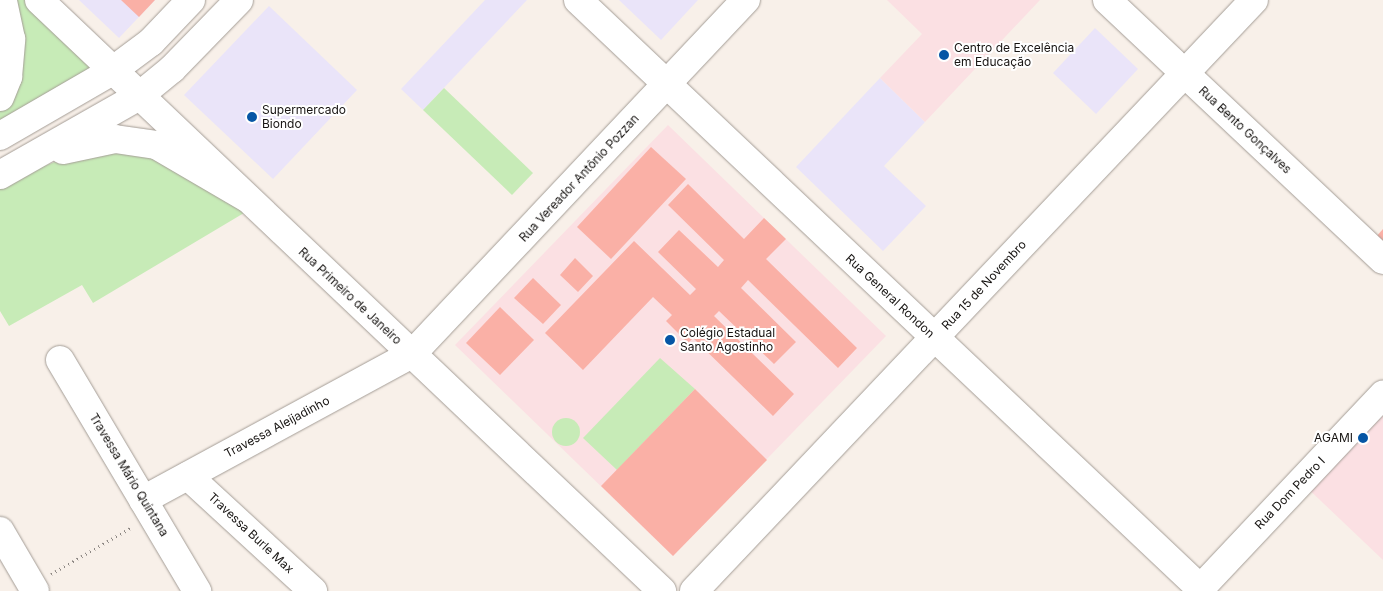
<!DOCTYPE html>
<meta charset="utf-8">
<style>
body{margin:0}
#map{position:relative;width:1383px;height:591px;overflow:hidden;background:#f8f0e9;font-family:Inter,sans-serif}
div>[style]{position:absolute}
.commercial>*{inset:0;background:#eae4f9}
.education>*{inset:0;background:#fbe0e3}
.green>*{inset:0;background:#c7ebb7}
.round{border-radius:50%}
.building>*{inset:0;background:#fab0a6}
.path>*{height:3px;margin-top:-1.5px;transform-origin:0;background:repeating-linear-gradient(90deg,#8f8985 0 1px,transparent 0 5px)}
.roads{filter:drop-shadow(0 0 1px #a49d96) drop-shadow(0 0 1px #a49d96)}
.minor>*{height:28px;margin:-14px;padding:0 14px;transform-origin:14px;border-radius:14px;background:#fff}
.major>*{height:28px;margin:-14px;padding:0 14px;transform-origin:14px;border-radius:14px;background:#fff}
.dots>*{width:14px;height:14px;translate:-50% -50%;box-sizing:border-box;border:2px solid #fff;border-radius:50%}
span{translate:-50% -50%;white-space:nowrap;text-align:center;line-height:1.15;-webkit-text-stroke:4px #fff;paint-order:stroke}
.poi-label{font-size:12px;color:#161311}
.left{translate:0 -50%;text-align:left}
.right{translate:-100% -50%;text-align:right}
.street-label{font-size:12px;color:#161311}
</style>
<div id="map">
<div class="commercial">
<div style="clip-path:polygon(79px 0,155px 0,119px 38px)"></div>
<div style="clip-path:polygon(485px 0,527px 0,423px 110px,401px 89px)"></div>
<div style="clip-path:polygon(619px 0,698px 0,661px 40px)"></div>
<div style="clip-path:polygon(269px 6px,357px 90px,273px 179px,184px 95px)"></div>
<div style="clip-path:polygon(1095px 28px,1138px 69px,1096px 114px,1053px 73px)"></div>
<div style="clip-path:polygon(880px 78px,925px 122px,884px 166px,926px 206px,883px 251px,796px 167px)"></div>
</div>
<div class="education">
<div style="clip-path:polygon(887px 0,1040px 0,925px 122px,880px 78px,922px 34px)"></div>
<div style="clip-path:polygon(668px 125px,886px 336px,673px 556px,455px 345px)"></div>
<div style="clip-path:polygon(1383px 395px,1383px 560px,1301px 482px)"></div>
</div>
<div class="green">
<div style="clip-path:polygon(11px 0,31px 0,102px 68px,0 128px,0 110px,6px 99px)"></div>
<div style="clip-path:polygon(444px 88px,533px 173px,512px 195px,423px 110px)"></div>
<div style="clip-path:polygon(91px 148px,157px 155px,249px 210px,93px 303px,82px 285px,9px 326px,0 311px,0 183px)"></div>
<div style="clip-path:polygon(660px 358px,695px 389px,617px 470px,583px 438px)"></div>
<div class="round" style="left:552px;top:418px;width:28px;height:28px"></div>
</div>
<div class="building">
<div style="clip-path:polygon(121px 0,155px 0,139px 17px)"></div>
<div style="clip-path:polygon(651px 147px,686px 179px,611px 259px,577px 227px)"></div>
<div style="clip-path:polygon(688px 184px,744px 239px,764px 218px,786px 239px,766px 259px,857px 348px,838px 368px,748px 280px,741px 288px,796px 342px,774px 364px,719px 311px,714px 316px,794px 394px,773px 416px,693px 338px,688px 343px,666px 321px,672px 315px,653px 297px,583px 370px,545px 333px,634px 241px,690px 295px,696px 289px,658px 252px,679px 230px,718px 267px,724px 260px,668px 205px)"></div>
<div style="clip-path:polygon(1383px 229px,1383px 246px,1375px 238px)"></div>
<div style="clip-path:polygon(575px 258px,593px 276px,578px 292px,560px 275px)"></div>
<div style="clip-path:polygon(533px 278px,561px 305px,543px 324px,514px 298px)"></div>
<div style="clip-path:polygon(500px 307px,534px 340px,500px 375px,466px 343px)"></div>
<div style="clip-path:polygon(695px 389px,767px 460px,673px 556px,601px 486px)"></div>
</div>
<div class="path">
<div style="left:51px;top:574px;width:94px;rotate:-30.1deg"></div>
</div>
<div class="roads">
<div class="minor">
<div style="left:39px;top:0;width:859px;rotate:43.49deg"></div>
<div style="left:578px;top:0;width:860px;rotate:43.4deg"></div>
<div style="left:1107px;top:0;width:379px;rotate:43.3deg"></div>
<div style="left:60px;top:360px;width:269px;rotate:59.3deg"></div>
<div style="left:188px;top:476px;width:170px;rotate:42.6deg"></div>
<div style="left:143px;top:500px;width:306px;rotate:-28.5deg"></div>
<div style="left:412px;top:354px;width:487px;rotate:-46.7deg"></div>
<div style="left:0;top:531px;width:69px;rotate:59.7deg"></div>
<div style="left:694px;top:591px;width:814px;rotate:-46.54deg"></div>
<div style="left:1198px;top:591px;width:270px;rotate:-46.7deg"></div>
</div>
<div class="major">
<div style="left:0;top:97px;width:22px;rotate:-68deg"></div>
<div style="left:8px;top:77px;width:38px;rotate:-85deg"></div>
<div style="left:11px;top:39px;width:40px;rotate:-102deg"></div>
<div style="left:0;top:136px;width:129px;rotate:-30.1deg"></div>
<div style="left:112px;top:71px;width:49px;rotate:-36.6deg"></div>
<div style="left:151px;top:42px;width:58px;rotate:-46.4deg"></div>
<div style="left:63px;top:150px;width:53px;rotate:-11.9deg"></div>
<div style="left:115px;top:139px;width:41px;rotate:8.3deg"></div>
<div style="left:156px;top:145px;width:105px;rotate:30.2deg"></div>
<div style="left:0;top:175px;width:160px;rotate:-29.6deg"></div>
<div style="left:139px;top:96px;width:43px;rotate:-39.3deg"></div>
<div style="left:172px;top:69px;width:96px;rotate:-45.8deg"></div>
</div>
</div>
<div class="dots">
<div style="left:944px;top:55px;background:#0656a5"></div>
<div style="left:252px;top:117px;background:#0656a5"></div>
<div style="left:670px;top:340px;background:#0656a5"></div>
<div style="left:1363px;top:438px;background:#0656a5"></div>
</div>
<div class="poi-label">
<span class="left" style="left:954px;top:55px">Centro de Excelência<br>em Educação</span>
<span class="left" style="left:262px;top:117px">Supermercado<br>Biondo</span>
<span class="left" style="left:680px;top:340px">Colégio Estadual<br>Santo Agostinho</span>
<span class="right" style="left:1353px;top:438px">AGAMI</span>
</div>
<div class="street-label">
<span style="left:1245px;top:130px;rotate:43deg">Rua Bento Gonçalves</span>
<span style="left:579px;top:178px;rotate:-47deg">Rua Vereador Antônio Pozzan</span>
<span style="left:984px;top:285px;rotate:-47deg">Rua 15 de Novembro</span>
<span style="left:350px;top:296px;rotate:43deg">Rua Primeiro de Janeiro</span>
<span style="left:890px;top:296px;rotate:43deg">Rua General Rondon</span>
<span style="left:277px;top:427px;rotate:-28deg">Travessa Aleijadinho</span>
<span style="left:129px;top:475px;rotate:59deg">Travessa Mário Quintana</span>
<span style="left:1290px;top:493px;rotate:-46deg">Rua Dom Pedro I</span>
<span style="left:251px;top:533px;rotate:43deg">Travessa Burle Max</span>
</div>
</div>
